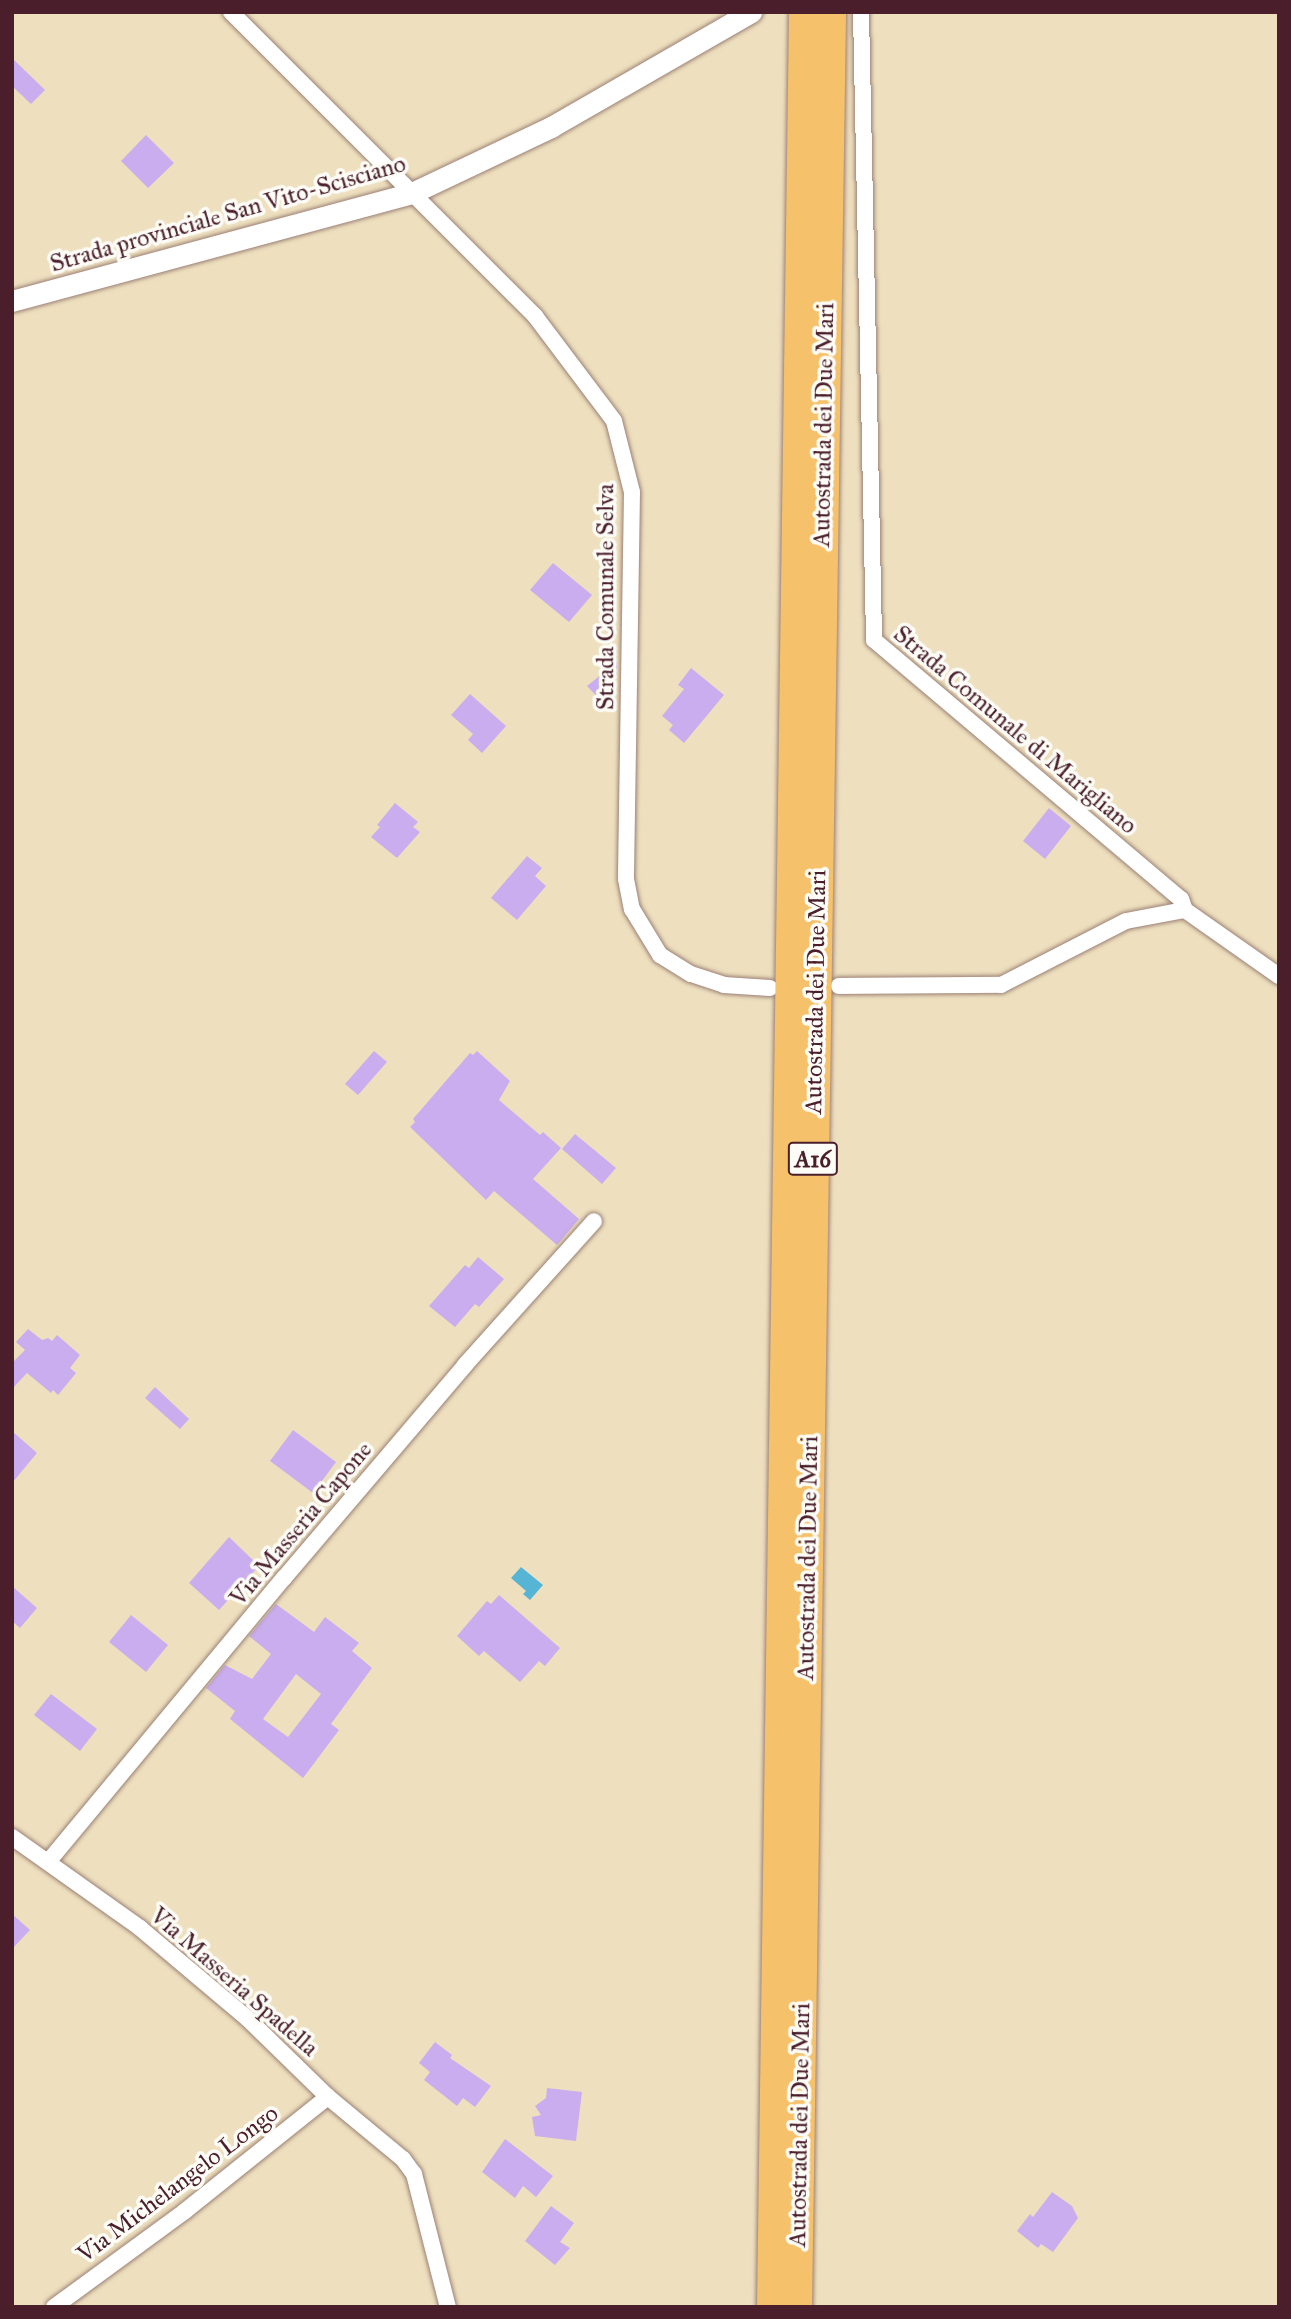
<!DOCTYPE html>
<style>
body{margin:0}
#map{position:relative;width:1291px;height:2319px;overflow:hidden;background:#eee0bf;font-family:"IM FELL Great Primer",serif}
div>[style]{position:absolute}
.water>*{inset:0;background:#56b5d5}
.building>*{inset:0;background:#c9adee}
.roads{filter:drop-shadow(0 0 2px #9c8075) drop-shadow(0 0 2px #9c8075)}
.minor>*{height:16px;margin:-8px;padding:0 8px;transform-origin:8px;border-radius:8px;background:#fff}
.tertiary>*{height:21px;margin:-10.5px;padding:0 10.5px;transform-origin:10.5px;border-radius:10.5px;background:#fff}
.motorway>*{height:30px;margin:-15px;padding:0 15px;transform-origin:15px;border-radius:15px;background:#f5c16b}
span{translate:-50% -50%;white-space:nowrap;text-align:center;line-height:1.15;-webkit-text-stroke:7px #fdfcf7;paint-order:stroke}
.shield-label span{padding:2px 5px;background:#fdfcf7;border:2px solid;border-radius:5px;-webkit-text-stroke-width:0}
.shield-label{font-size:23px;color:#4a1f2b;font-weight:700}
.street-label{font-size:24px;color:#4a1f2b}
.frame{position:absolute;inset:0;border:14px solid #4a1f2b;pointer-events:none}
</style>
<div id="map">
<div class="water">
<div style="clip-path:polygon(521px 1567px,543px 1585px,530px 1600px,523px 1594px,526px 1591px,511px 1578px)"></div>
</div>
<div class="building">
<div style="clip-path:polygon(12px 58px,45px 90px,31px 104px,12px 86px)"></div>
<div style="clip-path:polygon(146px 135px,174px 163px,148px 188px,121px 161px)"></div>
<div style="clip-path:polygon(553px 563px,592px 595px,569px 622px,530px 590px)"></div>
<div style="clip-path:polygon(617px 662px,615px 692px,603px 703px,587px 686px)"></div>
<div style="clip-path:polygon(691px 668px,724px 695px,684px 743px,669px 730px,673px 725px,662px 716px,684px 689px,678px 685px)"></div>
<div style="clip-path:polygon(470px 694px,506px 726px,482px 753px,468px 740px,473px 734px,451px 715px)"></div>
<div style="clip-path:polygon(395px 803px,418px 822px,413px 827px,420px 832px,397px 858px,371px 837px,380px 827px,377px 825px)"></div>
<div style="clip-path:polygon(1049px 808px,1071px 826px,1045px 859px,1023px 841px)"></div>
<div style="clip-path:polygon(527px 856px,542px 868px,535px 876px,546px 886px,517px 920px,491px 898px)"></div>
<div style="clip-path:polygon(374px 1051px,387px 1062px,358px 1095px,345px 1084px)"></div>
<div style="clip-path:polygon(477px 1051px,510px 1081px,499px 1100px,540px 1135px,543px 1132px,561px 1148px,533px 1179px,579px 1219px,557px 1245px,494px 1191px,486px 1200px,410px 1127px,415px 1122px,413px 1119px,470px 1053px,473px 1055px)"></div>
<div style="clip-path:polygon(575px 1134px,616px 1168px,602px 1184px,562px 1149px)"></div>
<div style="clip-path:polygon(478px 1257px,504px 1279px,479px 1307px,475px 1304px,455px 1327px,429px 1306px,465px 1265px,469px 1268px)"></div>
<div style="clip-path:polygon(28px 1329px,42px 1340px,48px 1338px,52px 1341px,57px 1335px,80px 1355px,70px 1368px,76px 1373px,58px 1395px,53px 1390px,51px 1393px,27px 1373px,12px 1389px,12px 1363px,25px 1350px,16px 1342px)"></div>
<div style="clip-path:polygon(155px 1387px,189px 1419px,180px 1429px,145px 1398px)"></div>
<div style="clip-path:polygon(293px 1430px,336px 1462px,313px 1493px,270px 1461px)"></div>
<div style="clip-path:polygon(12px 1431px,37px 1453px,12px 1483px)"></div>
<div style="clip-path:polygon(229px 1537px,259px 1566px,219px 1610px,189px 1583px)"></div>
<div style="clip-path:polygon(12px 1586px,37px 1608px,20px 1628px,12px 1621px)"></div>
<div style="clip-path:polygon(499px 1595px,560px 1648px,545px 1666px,539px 1661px,520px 1682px,484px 1651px,479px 1656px,457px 1636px,487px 1601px,491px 1604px)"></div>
<div style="clip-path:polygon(evenodd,276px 1604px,314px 1632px,325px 1617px,359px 1643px,352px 1651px,372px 1668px,331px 1724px,339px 1730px,303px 1778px,230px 1719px,235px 1711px,206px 1688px,225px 1665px,252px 1679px,271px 1654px,249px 1636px,276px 1604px,296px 1674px,321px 1694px,288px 1737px,263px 1719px,296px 1674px)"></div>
<div style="clip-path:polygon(131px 1615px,168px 1645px,146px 1672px,109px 1642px)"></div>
<div style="clip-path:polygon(51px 1694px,97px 1729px,80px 1751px,34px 1715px)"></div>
<div style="clip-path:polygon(12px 1914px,30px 1930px,12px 1949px)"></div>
<div style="clip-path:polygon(435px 2042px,452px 2055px,450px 2058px,491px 2086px,475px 2107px,463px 2098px,457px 2106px,424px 2080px,430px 2072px,419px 2063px)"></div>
<div style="clip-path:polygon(547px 2088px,582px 2092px,576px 2141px,535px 2136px,532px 2117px,541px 2115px,535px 2106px,546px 2098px)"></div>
<div style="clip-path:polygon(505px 2139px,553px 2176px,536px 2197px,523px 2186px,515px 2198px,482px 2172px)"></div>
<div style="clip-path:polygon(1052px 2192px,1072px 2206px,1078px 2218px,1053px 2252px,1041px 2244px,1038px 2248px,1017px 2231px,1030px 2214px,1033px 2217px)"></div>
<div style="clip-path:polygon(551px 2206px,574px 2223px,560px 2242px,570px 2248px,555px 2265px,525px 2241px)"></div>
</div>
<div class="roads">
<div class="minor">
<div style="left:231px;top:12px;width:430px;rotate:45deg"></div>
<div style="left:535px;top:316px;width:131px;rotate:53deg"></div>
<div style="left:614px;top:421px;width:73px;rotate:75.8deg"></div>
<div style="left:632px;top:492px;width:387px;rotate:90.9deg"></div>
<div style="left:626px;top:879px;width:31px;rotate:79deg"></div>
<div style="left:632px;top:909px;width:54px;rotate:58.7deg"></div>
<div style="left:660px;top:955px;width:36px;rotate:32deg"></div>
<div style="left:691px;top:974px;width:35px;rotate:18deg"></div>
<div style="left:724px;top:985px;width:46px;rotate:3.7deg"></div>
<div style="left:861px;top:12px;width:628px;rotate:88.81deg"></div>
<div style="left:874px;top:640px;width:402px;rotate:40.2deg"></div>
<div style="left:1181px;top:899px;width:12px;rotate:70deg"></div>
<div style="left:839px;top:986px;width:162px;rotate:-0.4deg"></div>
<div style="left:1001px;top:985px;width:140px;rotate:-27.1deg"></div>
<div style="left:1126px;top:921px;width:60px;rotate:-10.6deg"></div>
<div style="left:1185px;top:910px;width:115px;rotate:35.1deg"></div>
<div style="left:12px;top:1837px;width:157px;rotate:35.4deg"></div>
<div style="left:140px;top:1928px;width:140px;rotate:40.1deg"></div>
<div style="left:247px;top:2018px;width:113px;rotate:44.3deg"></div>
<div style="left:328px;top:2097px;width:97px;rotate:39.6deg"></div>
<div style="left:403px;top:2159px;width:19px;rotate:54deg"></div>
<div style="left:414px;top:2174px;width:137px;rotate:75.7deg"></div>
<div style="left:48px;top:1862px;width:369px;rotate:-50.3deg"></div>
<div style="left:284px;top:1578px;width:280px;rotate:-49.6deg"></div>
<div style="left:465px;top:1365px;width:193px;rotate:-48.1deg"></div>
<div style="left:54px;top:2307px;width:162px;rotate:-36.2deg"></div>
<div style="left:185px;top:2211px;width:183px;rotate:-38.6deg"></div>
</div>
<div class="tertiary">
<div style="left:12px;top:301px;width:414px;rotate:-15.1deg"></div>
<div style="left:412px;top:193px;width:154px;rotate:-25.4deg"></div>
<div style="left:551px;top:127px;width:231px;rotate:-29.9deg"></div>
</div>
<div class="motorway">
<div style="left:772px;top:2307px;width:2295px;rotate:-89.2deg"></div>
<div style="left:797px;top:2307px;width:2295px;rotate:-89.15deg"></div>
</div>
</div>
<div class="shield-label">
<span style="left:813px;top:1159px">A16</span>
</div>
<div class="street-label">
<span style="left:228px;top:214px;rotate:-16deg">Strada provinciale San Vito-Scisciano</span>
<span style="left:824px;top:425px;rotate:-89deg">Autostrada dei Due Mari</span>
<span style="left:606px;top:597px;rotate:-90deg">Strada Comunale Selva</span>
<span style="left:1015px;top:730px;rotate:40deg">Strada Comunale di Marigliano</span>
<span style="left:816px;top:992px;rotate:-89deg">Autostrada dei Due Mari</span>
<span style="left:301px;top:1524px;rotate:-50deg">Via Masseria Capone</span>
<span style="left:808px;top:1558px;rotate:-89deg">Autostrada dei Due Mari</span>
<span style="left:234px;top:1982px;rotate:41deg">Via Masseria Spadella</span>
<span style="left:800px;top:2125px;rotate:-89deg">Autostrada dei Due Mari</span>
<span style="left:178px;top:2184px;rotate:-37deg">Via Michelangelo Longo</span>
</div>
<div class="frame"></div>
</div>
